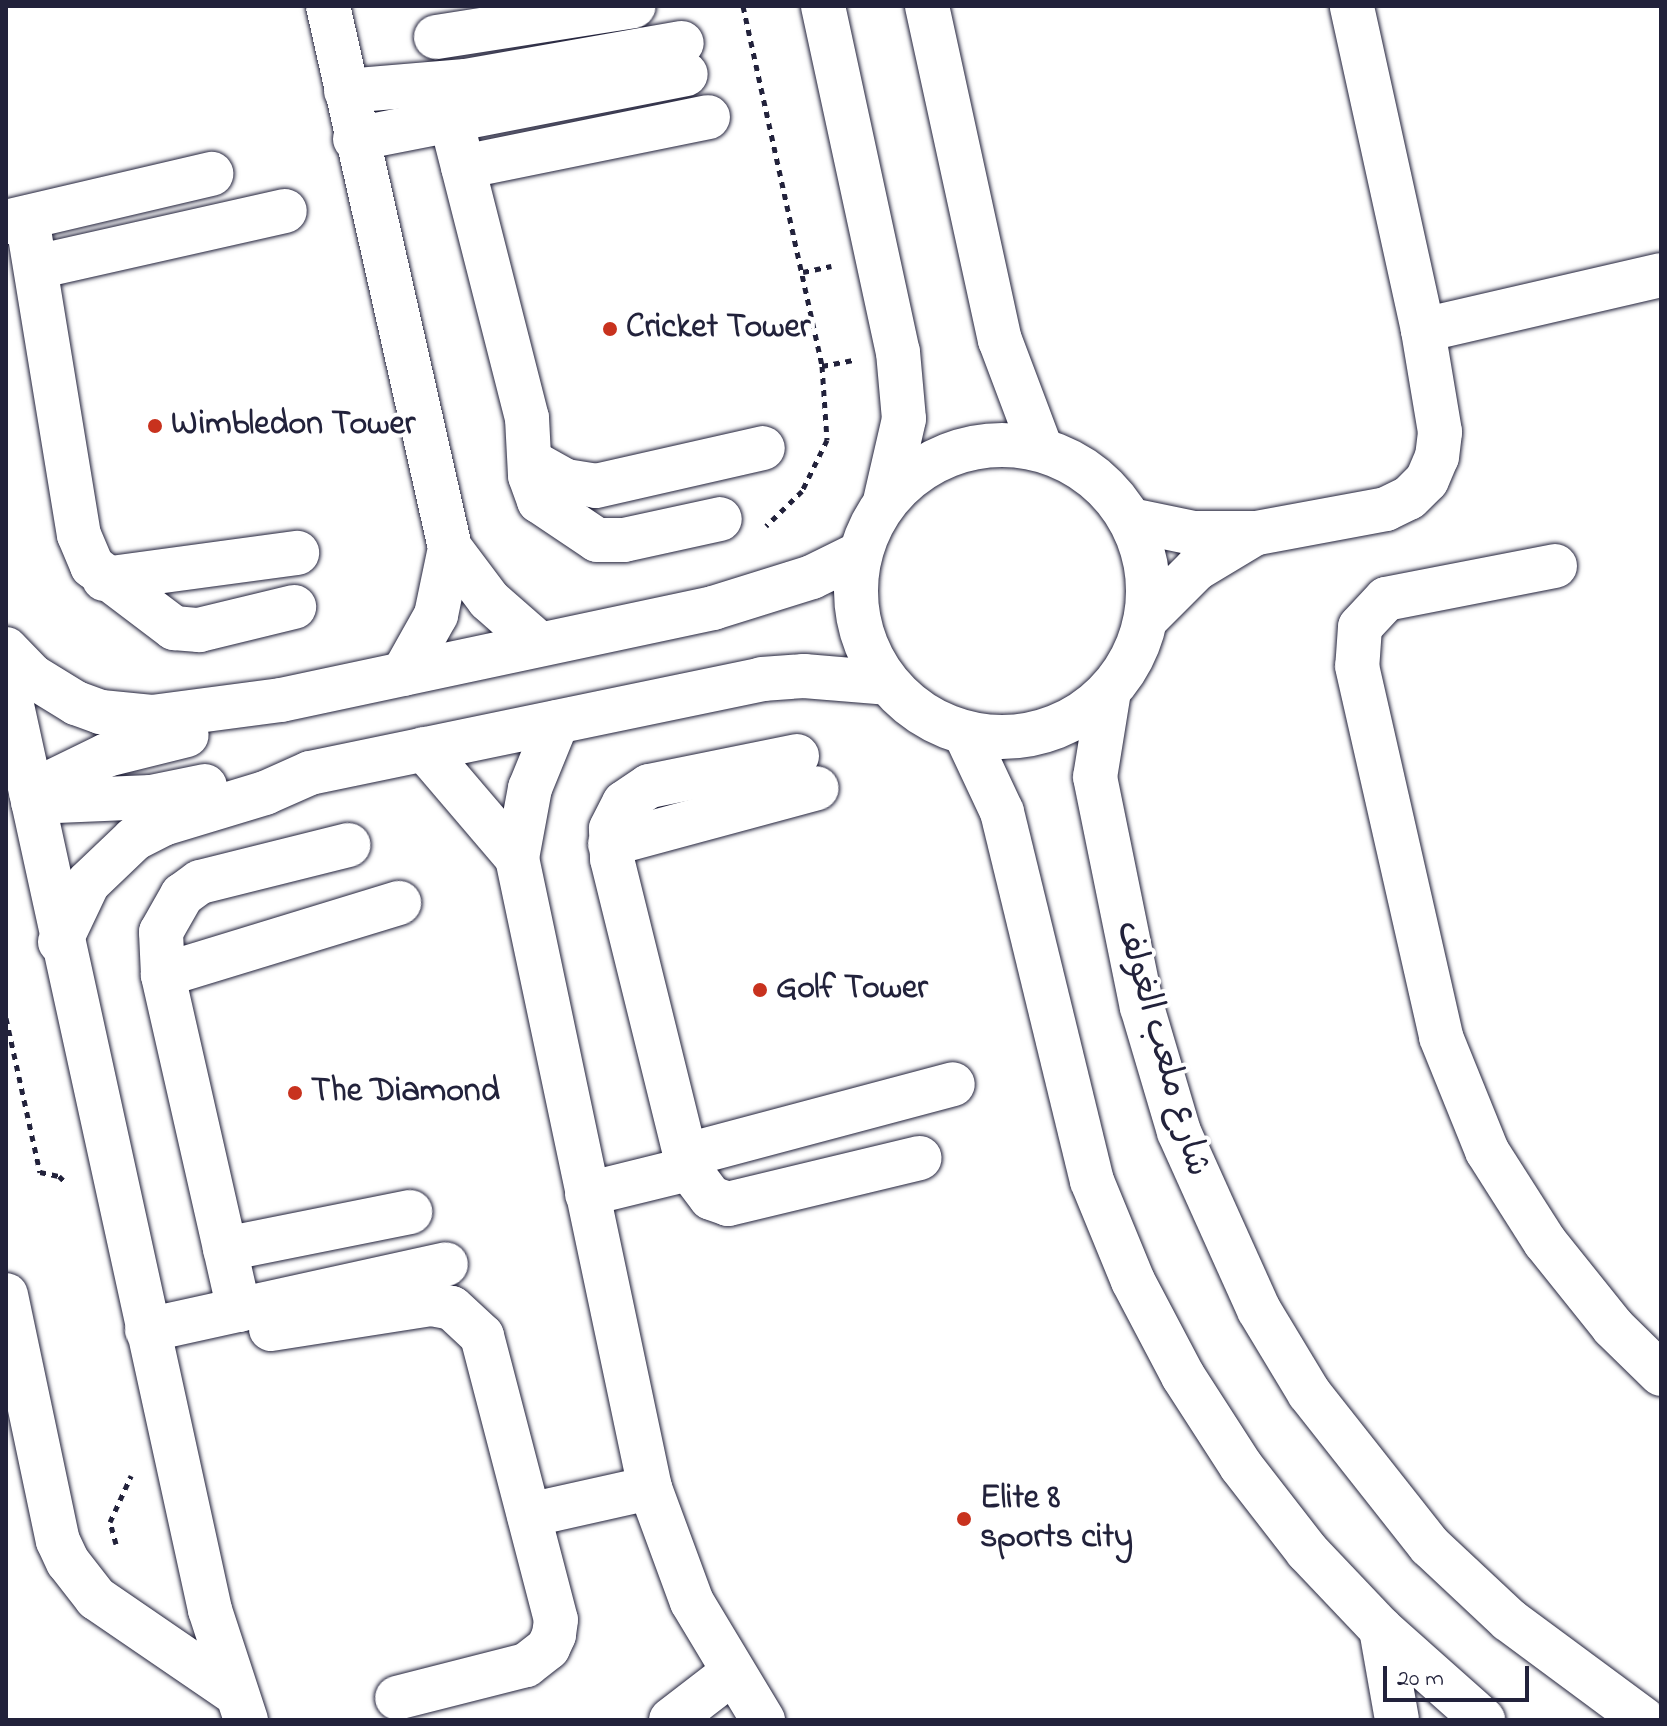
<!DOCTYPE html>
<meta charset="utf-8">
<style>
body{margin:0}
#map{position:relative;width:1667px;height:1726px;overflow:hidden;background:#fff;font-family:"Indie Flower","Playpen Sans Arabic",sans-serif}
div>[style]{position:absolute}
.path>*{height:5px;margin-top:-2.5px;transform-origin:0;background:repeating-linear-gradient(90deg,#22223b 0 6px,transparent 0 12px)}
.roads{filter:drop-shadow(0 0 2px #22223b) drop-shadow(0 0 2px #22223b)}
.minor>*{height:44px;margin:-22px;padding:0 22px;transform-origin:22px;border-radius:22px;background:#fff}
.tertiary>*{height:44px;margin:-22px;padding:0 22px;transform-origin:22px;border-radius:22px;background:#fff}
.tertiary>.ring{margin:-22px;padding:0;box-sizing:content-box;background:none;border:44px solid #fff;border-radius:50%}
.dots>*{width:22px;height:22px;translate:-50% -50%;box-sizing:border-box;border:4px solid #fff;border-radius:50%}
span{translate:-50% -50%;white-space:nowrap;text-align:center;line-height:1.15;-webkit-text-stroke:8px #fff;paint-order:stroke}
.poi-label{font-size:34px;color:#22223b;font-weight:700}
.left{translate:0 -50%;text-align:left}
.street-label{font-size:34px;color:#22223b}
.frame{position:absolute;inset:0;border:8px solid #22223b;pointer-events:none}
.scale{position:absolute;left:1383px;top:1666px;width:146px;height:36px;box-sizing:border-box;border:4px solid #22223b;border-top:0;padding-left:10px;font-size:24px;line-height:28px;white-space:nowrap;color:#22223b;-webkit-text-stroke:6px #fff;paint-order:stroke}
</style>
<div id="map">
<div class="path">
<div style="left:743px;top:6px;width:369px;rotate:77.6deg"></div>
<div style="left:822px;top:366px;width:74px;rotate:86.1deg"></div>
<div style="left:827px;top:440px;width:57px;rotate:116.1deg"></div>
<div style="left:802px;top:491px;width:50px;rotate:135.8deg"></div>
<div style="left:803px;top:272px;width:29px;rotate:-12deg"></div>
<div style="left:822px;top:366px;width:33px;rotate:-11deg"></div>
<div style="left:6px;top:1018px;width:158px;rotate:77.6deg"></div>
<div style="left:40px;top:1172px;width:19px;rotate:12deg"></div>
<div style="left:59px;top:1176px;width:10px;rotate:45deg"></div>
<div style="left:116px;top:1544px;width:23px;rotate:-105deg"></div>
<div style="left:110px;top:1522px;width:51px;rotate:-65.5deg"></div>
</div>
<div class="roads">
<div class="minor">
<div style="left:328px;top:6px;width:556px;rotate:77.31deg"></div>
<div style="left:450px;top:548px;width:65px;rotate:53.1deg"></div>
<div style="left:489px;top:600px;width:65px;rotate:41.3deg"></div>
<div style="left:436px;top:37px;width:200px;rotate:-8.9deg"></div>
<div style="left:346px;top:91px;width:120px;rotate:-4.8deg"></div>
<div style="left:466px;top:81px;width:219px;rotate:-10deg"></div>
<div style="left:451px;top:120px;width:308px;rotate:75.7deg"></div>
<div style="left:527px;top:418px;width:58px;rotate:87deg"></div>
<div style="left:530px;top:476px;width:27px;rotate:70deg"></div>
<div style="left:539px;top:501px;width:70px;rotate:33.9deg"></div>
<div style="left:597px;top:540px;width:27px"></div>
<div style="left:624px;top:540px;width:98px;rotate:-12.3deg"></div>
<div style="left:355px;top:139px;width:337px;rotate:-11.1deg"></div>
<div style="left:463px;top:167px;width:250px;rotate:-11.5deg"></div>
<div style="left:27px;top:218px;width:321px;rotate:80.7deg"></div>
<div style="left:79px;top:535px;width:34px;rotate:67deg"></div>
<div style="left:92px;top:566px;width:103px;rotate:37.1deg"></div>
<div style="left:174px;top:628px;width:25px;rotate:5deg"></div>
<div style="left:199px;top:630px;width:98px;rotate:-13.6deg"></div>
<div style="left:6px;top:222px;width:211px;rotate:-13.2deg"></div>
<div style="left:36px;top:267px;width:255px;rotate:-12.7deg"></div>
<div style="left:1423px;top:330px;width:244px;rotate:-13deg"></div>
<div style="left:530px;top:461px;width:41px;rotate:29.1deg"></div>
<div style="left:566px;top:481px;width:30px;rotate:9deg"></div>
<div style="left:596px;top:486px;width:171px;rotate:-12.8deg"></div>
<div style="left:1131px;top:520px;width:63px;rotate:11.8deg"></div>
<div style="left:1193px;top:533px;width:64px"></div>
<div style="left:1257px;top:533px;width:131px;rotate:-10.5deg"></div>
<div style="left:1386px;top:509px;width:25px;rotate:-26deg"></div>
<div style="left:1409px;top:498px;width:25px;rotate:-45deg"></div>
<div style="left:1427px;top:480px;width:25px;rotate:-67deg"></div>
<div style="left:1437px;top:457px;width:25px;rotate:-83deg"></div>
<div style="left:1440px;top:432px;width:103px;rotate:-99.5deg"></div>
<div style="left:1423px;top:330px;width:332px;rotate:-102.4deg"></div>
<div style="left:1555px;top:566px;width:172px;rotate:169deg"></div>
<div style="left:1386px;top:599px;width:38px;rotate:133deg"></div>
<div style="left:1360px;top:627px;width:39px;rotate:94deg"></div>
<div style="left:1357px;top:666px;width:380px;rotate:77.2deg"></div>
<div style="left:1441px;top:1037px;width:123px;rotate:68deg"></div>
<div style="left:1487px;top:1151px;width:108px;rotate:57.5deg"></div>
<div style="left:1545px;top:1242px;width:109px;rotate:51.3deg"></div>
<div style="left:1613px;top:1327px;width:67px;rotate:44.4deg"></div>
<div style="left:104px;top:579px;width:195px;rotate:-7.7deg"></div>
<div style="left:1147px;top:618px;width:69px;rotate:-45deg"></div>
<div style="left:1196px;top:569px;width:68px;rotate:-31.1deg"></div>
<div style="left:6px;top:649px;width:37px;rotate:46deg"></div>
<div style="left:32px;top:676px;width:52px;rotate:31.5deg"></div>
<div style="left:76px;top:703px;width:27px;rotate:20deg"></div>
<div style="left:101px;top:712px;width:51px;rotate:5.6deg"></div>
<div style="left:152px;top:717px;width:130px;rotate:-7.5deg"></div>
<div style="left:281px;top:700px;width:442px;rotate:-12deg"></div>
<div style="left:713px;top:608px;width:104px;rotate:-17.4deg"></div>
<div style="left:812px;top:577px;width:52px;rotate:-26.1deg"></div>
<div style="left:403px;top:674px;width:68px;rotate:-60.8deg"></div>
<div style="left:436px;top:615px;width:68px;rotate:-78.2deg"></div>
<div style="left:6px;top:678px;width:954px;rotate:77.65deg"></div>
<div style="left:210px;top:1610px;width:116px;rotate:71.9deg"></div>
<div style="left:557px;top:722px;width:71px;rotate:112.2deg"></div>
<div style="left:530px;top:788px;width:71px;rotate:100.5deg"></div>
<div style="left:517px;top:858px;width:644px;rotate:78.08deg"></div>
<div style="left:650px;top:1488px;width:121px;rotate:69.8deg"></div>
<div style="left:692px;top:1602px;width:138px;rotate:59deg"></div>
<div style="left:424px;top:749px;width:143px;rotate:49.5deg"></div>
<div style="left:797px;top:756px;width:151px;rotate:168.5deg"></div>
<div style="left:649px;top:786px;width:30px;rotate:146deg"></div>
<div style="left:624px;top:803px;width:29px;rotate:117deg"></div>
<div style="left:611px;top:829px;width:30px;rotate:88deg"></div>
<div style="left:612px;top:859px;width:319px;rotate:76.1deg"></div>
<div style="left:689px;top:1169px;width:36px;rotate:53deg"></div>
<div style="left:711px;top:1198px;width:18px;rotate:19deg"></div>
<div style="left:728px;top:1204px;width:197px;rotate:-13.5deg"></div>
<div style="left:31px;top:792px;width:85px;rotate:-26deg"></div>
<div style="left:107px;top:755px;width:82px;rotate:-14deg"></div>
<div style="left:33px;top:802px;width:118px;rotate:-2.4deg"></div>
<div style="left:151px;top:797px;width:55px;rotate:-11.5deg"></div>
<div style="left:610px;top:844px;width:214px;rotate:-15.1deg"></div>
<div style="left:60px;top:942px;width:65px;rotate:-64.6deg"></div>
<div style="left:88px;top:883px;width:64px;rotate:-43.7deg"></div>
<div style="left:134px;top:839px;width:33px;rotate:-27deg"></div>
<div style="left:163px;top:824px;width:107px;rotate:-16.9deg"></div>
<div style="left:265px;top:793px;width:49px;rotate:-24deg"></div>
<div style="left:310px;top:773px;width:462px;rotate:-11.7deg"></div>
<div style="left:762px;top:679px;width:42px;rotate:-4.1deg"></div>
<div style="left:804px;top:676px;width:83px;rotate:4.8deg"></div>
<div style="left:163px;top:975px;width:247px;rotate:-17deg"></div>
<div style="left:687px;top:1155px;width:275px;rotate:-14.9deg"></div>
<div style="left:587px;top:1194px;width:105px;rotate:-13.8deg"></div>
<div style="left:225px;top:1249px;width:189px;rotate:-11.3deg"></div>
<div style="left:6px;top:1295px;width:251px;rotate:78.1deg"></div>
<div style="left:58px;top:1541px;width:23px;rotate:65deg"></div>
<div style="left:68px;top:1562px;width:46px;rotate:52.1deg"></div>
<div style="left:96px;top:1598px;width:168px;rotate:34.4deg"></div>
<div style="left:239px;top:1310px;width:344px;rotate:-102.8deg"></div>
<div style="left:163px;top:975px;width:43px;rotate:-92.7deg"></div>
<div style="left:161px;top:932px;width:43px;rotate:-60.4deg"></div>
<div style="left:182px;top:895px;width:22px;rotate:-36deg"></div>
<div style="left:200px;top:882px;width:153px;rotate:-14deg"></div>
<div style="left:271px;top:1329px;width:162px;rotate:-8.9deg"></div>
<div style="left:431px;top:1304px;width:21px;rotate:11deg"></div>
<div style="left:452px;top:1308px;width:41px;rotate:43deg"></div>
<div style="left:482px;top:1336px;width:293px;rotate:75.4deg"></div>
<div style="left:556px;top:1620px;width:15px;rotate:98deg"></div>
<div style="left:554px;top:1635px;width:14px;rotate:115deg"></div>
<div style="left:548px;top:1648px;width:28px;rotate:142deg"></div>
<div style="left:526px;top:1665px;width:133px;rotate:165.7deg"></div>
<div style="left:147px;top:1330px;width:306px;rotate:-12.4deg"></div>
<div style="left:529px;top:1515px;width:124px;rotate:-12.6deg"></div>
<div style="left:1381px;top:1629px;width:92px;rotate:80deg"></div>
<div style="left:671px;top:1720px;width:77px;rotate:-37.6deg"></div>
</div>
<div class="tertiary">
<div style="left:823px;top:6px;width:354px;rotate:77.8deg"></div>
<div style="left:898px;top:352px;width:67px;rotate:84.9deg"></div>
<div style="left:904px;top:419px;width:84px;rotate:103deg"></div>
<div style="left:927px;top:6px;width:342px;rotate:77.7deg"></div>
<div style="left:1000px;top:340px;width:116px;rotate:69.4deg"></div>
<div class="ring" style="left:856px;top:445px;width:248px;height:248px"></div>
<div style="left:1109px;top:691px;width:87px;rotate:99.2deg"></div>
<div style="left:1095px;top:777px;width:235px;rotate:78.5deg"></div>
<div style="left:1142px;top:1007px;width:130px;rotate:73.5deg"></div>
<div style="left:1179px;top:1132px;width:195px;rotate:65.8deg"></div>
<div style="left:1259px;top:1310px;width:97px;rotate:58.9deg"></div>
<div style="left:1309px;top:1393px;width:195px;rotate:51.7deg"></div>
<div style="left:1430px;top:1546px;width:108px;rotate:43.1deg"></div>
<div style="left:1509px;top:1620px;width:168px;rotate:36.5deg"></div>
<div style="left:965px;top:733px;width:87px;rotate:64.9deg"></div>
<div style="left:1002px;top:812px;width:380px;rotate:76.3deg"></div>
<div style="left:1092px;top:1181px;width:108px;rotate:67.7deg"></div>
<div style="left:1133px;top:1281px;width:107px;rotate:62.2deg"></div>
<div style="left:1183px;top:1376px;width:107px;rotate:57.2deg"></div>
<div style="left:1241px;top:1466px;width:108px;rotate:52.2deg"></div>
<div style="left:1307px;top:1551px;width:108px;rotate:46.5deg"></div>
<div style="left:1381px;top:1629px;width:137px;rotate:41.7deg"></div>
</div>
</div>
<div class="dots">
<div style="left:610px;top:329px;background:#c8321e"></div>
<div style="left:155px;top:426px;background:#c8321e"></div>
<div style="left:760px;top:990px;background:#c8321e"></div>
<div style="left:295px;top:1093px;background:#c8321e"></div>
<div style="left:964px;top:1519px;background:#c8321e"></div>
</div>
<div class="poi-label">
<span class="left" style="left:626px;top:329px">Cricket Tower</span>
<span class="left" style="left:171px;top:426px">Wimbledon Tower</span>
<span class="left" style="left:776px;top:990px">Golf Tower</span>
<span class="left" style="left:311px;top:1093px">The Diamond</span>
<span class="left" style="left:980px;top:1519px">Elite 8<br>sports city</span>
</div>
<div class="street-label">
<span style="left:1161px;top:1049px;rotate:74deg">شارع ملعب الغولف</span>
</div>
<div class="frame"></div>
<div class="scale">20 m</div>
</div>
